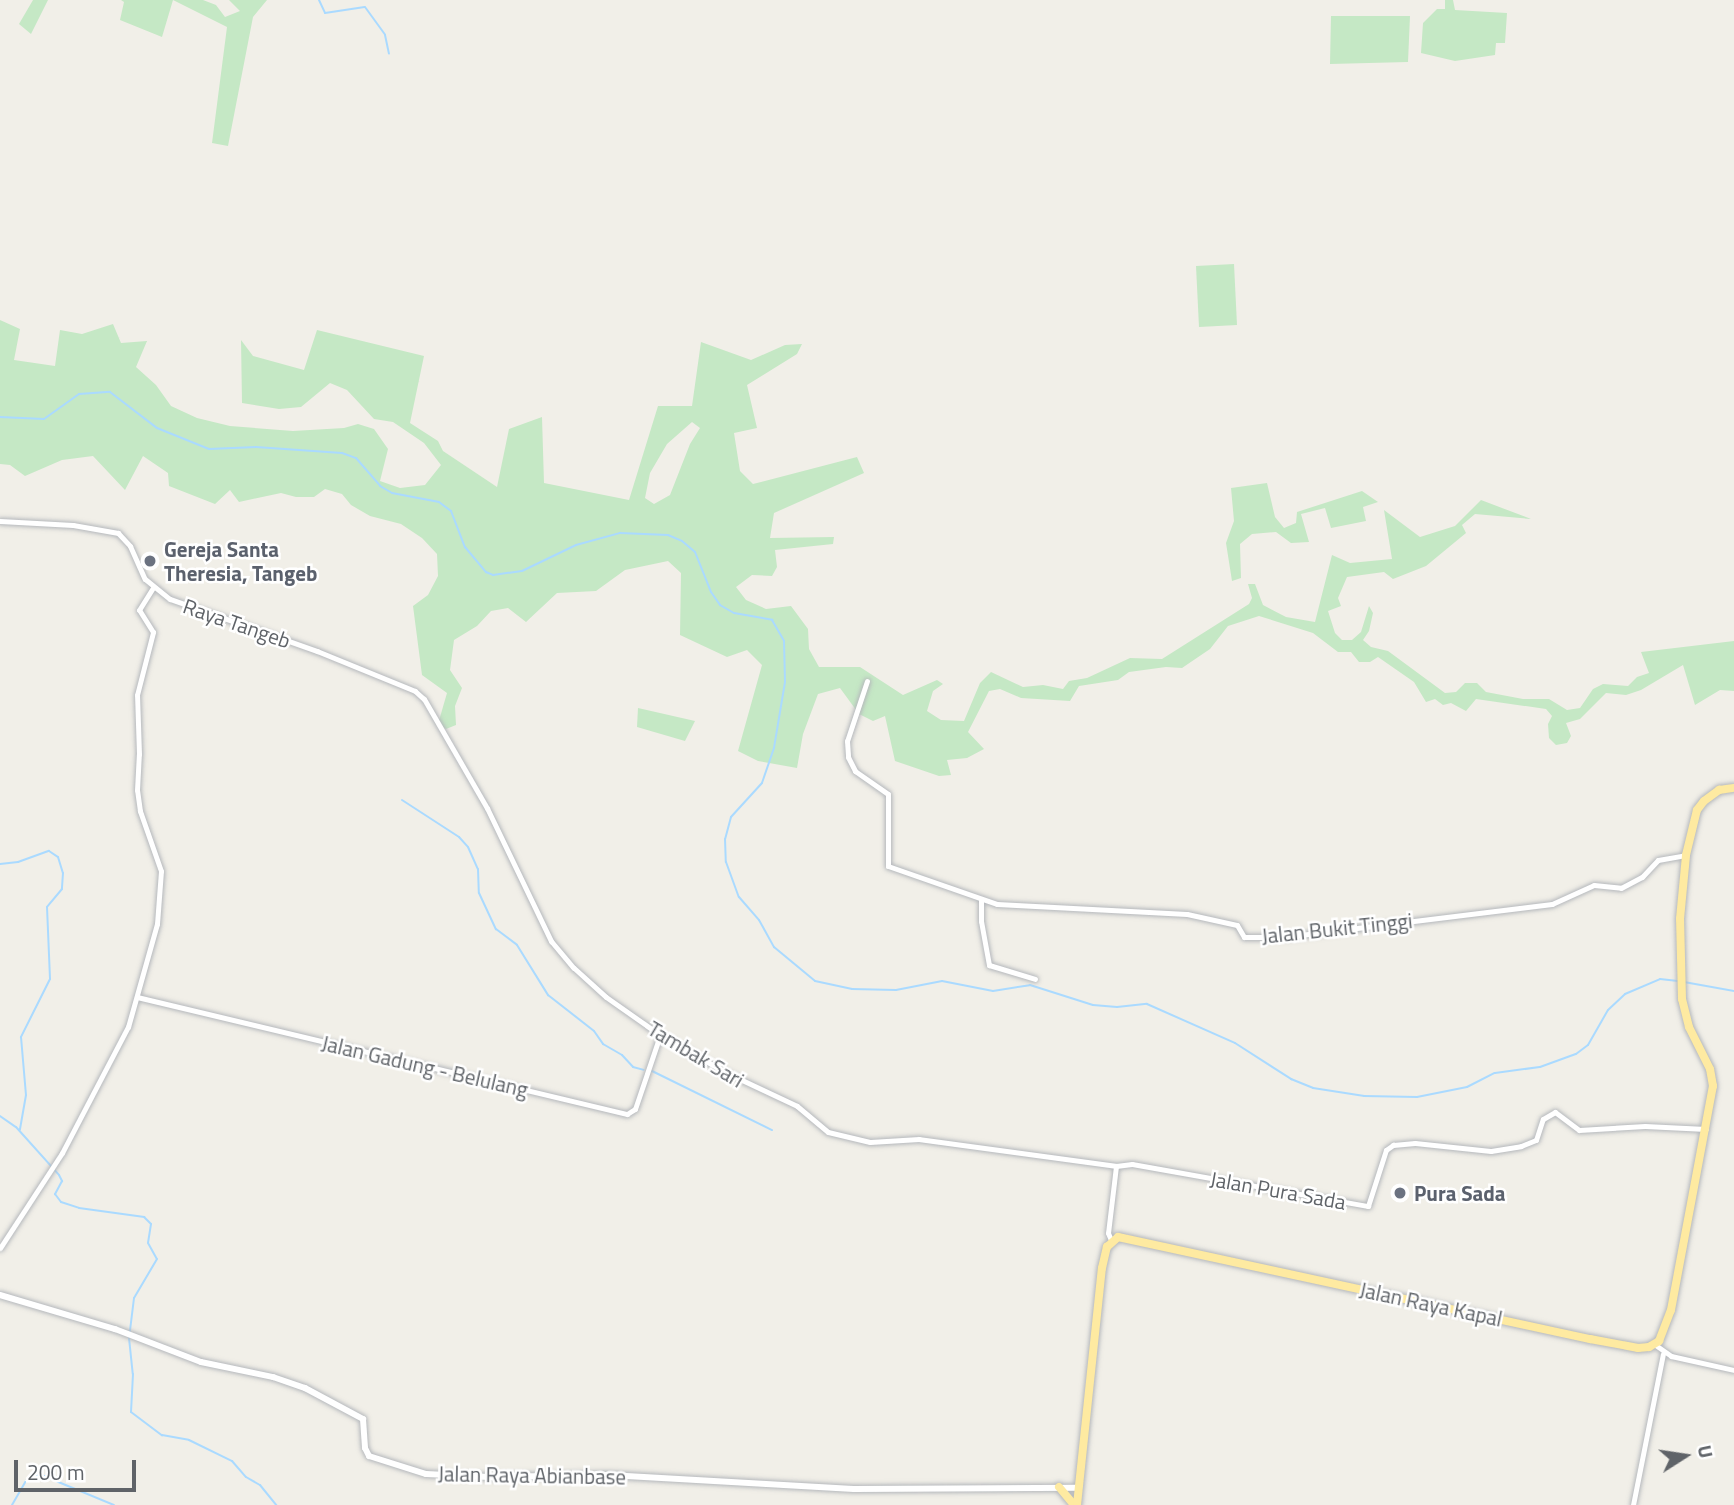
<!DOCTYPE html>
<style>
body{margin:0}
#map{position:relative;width:1734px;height:1505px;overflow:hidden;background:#f1efe8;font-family:"Titillium Web",sans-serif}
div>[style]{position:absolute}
.green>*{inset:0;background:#c5e8c5}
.stream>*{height:2px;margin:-1px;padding:0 1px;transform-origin:1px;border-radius:1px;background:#aadaff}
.roads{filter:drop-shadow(0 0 2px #b5b8bc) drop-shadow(0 0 2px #b5b8bc)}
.tertiary>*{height:5px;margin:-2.5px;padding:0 2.5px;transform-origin:2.5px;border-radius:2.5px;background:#fff}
.secondary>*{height:6px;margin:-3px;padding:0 3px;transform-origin:3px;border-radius:3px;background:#fff}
.trunk>*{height:8px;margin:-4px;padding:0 4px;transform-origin:4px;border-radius:4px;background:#feeaa1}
.dots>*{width:19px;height:19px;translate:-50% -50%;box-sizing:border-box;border:4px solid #fff;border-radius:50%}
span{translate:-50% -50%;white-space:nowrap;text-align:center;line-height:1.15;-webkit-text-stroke:5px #fff;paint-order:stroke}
.worship-label{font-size:21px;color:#5b616d;font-weight:700}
.left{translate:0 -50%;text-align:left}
.street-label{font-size:21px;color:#5f6368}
.north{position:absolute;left:1650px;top:1421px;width:70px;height:70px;-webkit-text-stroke:5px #fff;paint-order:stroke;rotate:78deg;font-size:19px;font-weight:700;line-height:28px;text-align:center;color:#5f6368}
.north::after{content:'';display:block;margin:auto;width:24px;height:32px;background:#5f6368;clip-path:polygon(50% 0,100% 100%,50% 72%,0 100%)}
.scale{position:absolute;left:14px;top:1460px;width:122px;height:32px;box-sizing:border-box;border:4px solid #5f6368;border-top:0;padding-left:9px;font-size:21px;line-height:24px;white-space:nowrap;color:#5f6368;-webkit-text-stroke:5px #fff;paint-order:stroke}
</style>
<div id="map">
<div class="green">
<div style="clip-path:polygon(33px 0,48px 0,31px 34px,19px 24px)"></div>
<div style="clip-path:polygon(121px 0,203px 0,216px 5px,225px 17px,240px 11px,229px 0,267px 0,253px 17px,228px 146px,212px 143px,227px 27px,173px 0,162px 37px,120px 20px,124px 2px)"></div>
<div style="clip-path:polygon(1445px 0,1453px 0,1455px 10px,1507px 13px,1505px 43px,1496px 43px,1495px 55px,1455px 61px,1421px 53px,1423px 23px,1437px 9px,1445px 9px)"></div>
<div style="clip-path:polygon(1331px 16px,1410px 16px,1408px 62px,1330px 64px)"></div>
<div style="clip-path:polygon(1234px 264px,1237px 325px,1199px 327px,1196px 266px)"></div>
<div style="clip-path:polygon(evenodd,0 320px,20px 329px,14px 360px,55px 366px,60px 330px,82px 334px,113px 324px,121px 343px,147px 341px,136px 367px,156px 385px,171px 406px,197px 418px,230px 426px,293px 431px,344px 428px,358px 424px,374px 429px,388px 449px,380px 481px,400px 488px,425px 485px,441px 465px,424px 443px,393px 422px,374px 419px,347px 390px,330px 383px,301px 407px,279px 409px,242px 403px,241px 340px,253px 356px,304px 370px,317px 330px,424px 356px,410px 423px,438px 441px,443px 451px,497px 487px,509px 429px,542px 417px,544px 483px,629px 500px,658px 406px,692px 406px,701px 342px,751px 360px,785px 345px,802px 344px,797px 354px,747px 385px,757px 428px,734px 433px,740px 471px,753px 484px,857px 457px,864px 473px,774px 513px,770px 538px,834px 537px,833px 544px,775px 550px,777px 567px,772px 576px,752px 575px,736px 587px,746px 600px,766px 609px,791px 606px,808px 629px,809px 649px,819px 667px,860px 667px,903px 695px,937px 680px,943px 684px,933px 691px,927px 711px,941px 720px,964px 721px,980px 683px,991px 672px,1023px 687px,1043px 685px,1063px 689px,1069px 681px,1087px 678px,1130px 658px,1162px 659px,1249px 604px,1252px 598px,1248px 584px,1255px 584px,1263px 605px,1286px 617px,1315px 622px,1332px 555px,1350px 563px,1392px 559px,1384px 510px,1420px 537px,1455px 526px,1481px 500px,1531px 519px,1475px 514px,1462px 525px,1466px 533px,1426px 566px,1393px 579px,1384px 572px,1347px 577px,1338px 598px,1341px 606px,1328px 611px,1335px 633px,1342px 640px,1352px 640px,1361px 632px,1369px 606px,1373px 613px,1369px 631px,1363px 640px,1371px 647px,1388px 651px,1445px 693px,1456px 692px,1465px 683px,1477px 683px,1486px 692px,1523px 699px,1549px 699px,1567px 710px,1580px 708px,1593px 689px,1603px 684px,1628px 686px,1637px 677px,1649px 673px,1641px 652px,1734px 641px,1734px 691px,1720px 690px,1695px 705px,1683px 665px,1641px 690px,1626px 695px,1606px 693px,1580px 719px,1566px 723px,1571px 736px,1567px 743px,1556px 745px,1549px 738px,1548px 724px,1552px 716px,1546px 709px,1476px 699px,1466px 711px,1451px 703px,1443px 705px,1435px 699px,1426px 702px,1414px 682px,1378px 657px,1370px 662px,1359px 662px,1351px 652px,1338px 652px,1313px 633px,1259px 616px,1228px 626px,1210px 649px,1182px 668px,1166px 667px,1129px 672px,1118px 680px,1079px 686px,1070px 701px,1021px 698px,1000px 689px,989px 691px,968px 732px,984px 749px,967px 758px,947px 760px,951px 775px,939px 776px,895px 761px,885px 716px,873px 721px,859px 714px,840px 688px,818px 694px,803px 734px,797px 768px,758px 761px,738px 751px,762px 665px,747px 650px,727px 657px,680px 635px,681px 573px,668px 561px,625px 570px,596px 591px,557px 593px,526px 622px,508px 608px,491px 611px,477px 626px,454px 640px,450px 670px,462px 688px,455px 706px,456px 725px,446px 729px,438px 724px,447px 693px,422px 675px,413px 606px,428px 595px,438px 576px,437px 554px,422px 538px,401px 524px,370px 516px,351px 505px,342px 494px,325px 489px,314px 497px,296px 497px,281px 493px,239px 502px,230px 490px,215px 504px,169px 486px,168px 473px,143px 456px,125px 490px,93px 456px,62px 460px,25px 476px,10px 465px,0 464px,0 320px,692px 422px,700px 428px,690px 444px,670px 495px,654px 504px,645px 498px,650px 473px,667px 444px,692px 422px)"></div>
<div style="clip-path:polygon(1267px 483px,1275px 517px,1284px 528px,1296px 523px,1297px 512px,1362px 491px,1378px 502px,1363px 507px,1366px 521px,1331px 528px,1325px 508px,1301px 514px,1309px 542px,1291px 543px,1276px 532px,1252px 534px,1240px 544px,1241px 578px,1232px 581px,1226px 543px,1234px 521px,1231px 488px)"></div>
<div style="clip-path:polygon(638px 708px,695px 721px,685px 741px,637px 727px)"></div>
</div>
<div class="stream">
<div style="left:319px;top:0;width:14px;rotate:65deg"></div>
<div style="left:325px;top:13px;width:40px;rotate:-8.5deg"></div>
<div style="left:365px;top:7px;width:34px;rotate:54deg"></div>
<div style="left:385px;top:35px;width:19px;rotate:78deg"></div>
<div style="left:0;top:417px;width:44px;rotate:2.6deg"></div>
<div style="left:44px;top:419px;width:43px;rotate:-35.5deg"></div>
<div style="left:79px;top:394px;width:31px;rotate:-4deg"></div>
<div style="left:110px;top:392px;width:59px;rotate:37.5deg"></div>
<div style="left:157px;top:428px;width:56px;rotate:22deg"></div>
<div style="left:209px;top:449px;width:47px;rotate:-2.4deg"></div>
<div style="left:256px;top:447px;width:86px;rotate:4deg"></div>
<div style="left:342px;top:453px;width:15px;rotate:20deg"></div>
<div style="left:356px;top:458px;width:37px;rotate:49deg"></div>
<div style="left:380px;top:486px;width:14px;rotate:30deg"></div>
<div style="left:392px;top:493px;width:48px;rotate:10.8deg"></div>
<div style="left:439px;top:502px;width:15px;rotate:37deg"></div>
<div style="left:451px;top:511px;width:39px;rotate:69deg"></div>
<div style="left:465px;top:547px;width:33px;rotate:50deg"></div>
<div style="left:486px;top:572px;width:8px;rotate:23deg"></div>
<div style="left:493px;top:575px;width:29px;rotate:-8deg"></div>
<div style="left:522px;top:571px;width:60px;rotate:-25.7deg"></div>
<div style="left:576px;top:545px;width:46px;rotate:-15.3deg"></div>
<div style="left:620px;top:533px;width:48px;rotate:2.4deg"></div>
<div style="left:668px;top:535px;width:15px;rotate:23deg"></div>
<div style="left:682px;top:541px;width:17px;rotate:40deg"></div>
<div style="left:695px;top:552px;width:43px;rotate:68.2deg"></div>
<div style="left:711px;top:592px;width:16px;rotate:55deg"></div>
<div style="left:720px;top:605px;width:16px;rotate:30deg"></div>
<div style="left:734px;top:613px;width:39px;rotate:10deg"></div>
<div style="left:772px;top:620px;width:24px;rotate:60deg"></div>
<div style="left:784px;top:641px;width:41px;rotate:88.6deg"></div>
<div style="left:785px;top:682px;width:67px;rotate:99.5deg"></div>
<div style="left:774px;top:748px;width:37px;rotate:109deg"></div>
<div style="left:762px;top:783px;width:46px;rotate:132.4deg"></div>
<div style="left:731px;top:817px;width:23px;rotate:105deg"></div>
<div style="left:725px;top:839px;width:23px;rotate:88deg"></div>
<div style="left:726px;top:862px;width:37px;rotate:70deg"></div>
<div style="left:739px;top:897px;width:30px;rotate:49deg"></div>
<div style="left:759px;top:920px;width:31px;rotate:61deg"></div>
<div style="left:774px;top:947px;width:53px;rotate:39.7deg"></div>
<div style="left:815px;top:981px;width:38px;rotate:12deg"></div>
<div style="left:852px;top:989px;width:44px;rotate:1.3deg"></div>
<div style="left:896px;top:990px;width:47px;rotate:-11.1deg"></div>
<div style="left:942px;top:981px;width:52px;rotate:11.1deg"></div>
<div style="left:993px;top:991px;width:37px;rotate:-9deg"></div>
<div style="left:1030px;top:985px;width:66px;rotate:17.6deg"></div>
<div style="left:1093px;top:1005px;width:24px;rotate:5deg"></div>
<div style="left:1117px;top:1007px;width:30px;rotate:-6deg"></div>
<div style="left:1147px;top:1004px;width:96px;rotate:23.9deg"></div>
<div style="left:1235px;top:1043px;width:67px;rotate:32.7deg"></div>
<div style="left:1291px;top:1079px;width:24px;rotate:22deg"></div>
<div style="left:1313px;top:1088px;width:52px;rotate:8.9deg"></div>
<div style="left:1364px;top:1096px;width:53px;rotate:1.1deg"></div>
<div style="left:1417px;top:1097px;width:51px;rotate:-11.3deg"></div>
<div style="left:1467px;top:1087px;width:31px;rotate:-27deg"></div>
<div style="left:1495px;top:1073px;width:45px;rotate:-7.6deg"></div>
<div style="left:1540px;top:1067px;width:38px;rotate:-20deg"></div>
<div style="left:1576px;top:1054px;width:15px;rotate:-37deg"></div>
<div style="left:1588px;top:1045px;width:40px;rotate:-60.3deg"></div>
<div style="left:1608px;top:1010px;width:23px;rotate:-43deg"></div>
<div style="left:1625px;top:994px;width:38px;rotate:-23deg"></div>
<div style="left:1660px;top:979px;width:18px;rotate:6deg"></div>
<div style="left:402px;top:800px;width:68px;rotate:33deg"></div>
<div style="left:459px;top:837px;width:13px;rotate:48deg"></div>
<div style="left:468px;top:847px;width:24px;rotate:66deg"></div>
<div style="left:478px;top:869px;width:24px;rotate:88deg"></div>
<div style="left:479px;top:893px;width:40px;rotate:65deg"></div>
<div style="left:496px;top:929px;width:26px;rotate:37deg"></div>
<div style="left:517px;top:945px;width:59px;rotate:58.2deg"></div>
<div style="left:548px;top:995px;width:58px;rotate:38deg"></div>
<div style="left:594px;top:1031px;width:16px;rotate:55deg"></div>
<div style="left:603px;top:1044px;width:22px;rotate:30deg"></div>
<div style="left:622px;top:1055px;width:16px;rotate:47deg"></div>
<div style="left:633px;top:1067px;width:11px;rotate:15deg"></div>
<div style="left:0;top:864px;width:18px;rotate:-6deg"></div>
<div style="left:18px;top:862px;width:33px;rotate:-20deg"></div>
<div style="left:49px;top:851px;width:11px;rotate:34deg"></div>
<div style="left:58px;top:857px;width:17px;rotate:73deg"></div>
<div style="left:63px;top:873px;width:16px;rotate:94deg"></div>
<div style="left:62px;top:889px;width:23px;rotate:130deg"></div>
<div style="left:47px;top:907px;width:72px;rotate:87.6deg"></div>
<div style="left:50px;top:979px;width:65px;rotate:116.6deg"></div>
<div style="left:21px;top:1037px;width:58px;rotate:85.1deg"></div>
<div style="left:26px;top:1095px;width:35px;rotate:100deg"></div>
<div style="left:1684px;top:982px;width:51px;rotate:10.2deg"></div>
<div style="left:650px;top:1070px;width:136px;rotate:26.2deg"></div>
<div style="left:0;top:1116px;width:19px;rotate:35deg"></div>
<div style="left:16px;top:1127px;width:64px;rotate:48.1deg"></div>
<div style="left:59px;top:1175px;width:7px;rotate:63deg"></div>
<div style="left:62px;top:1181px;width:15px;rotate:118deg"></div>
<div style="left:55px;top:1194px;width:10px;rotate:53deg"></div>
<div style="left:61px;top:1202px;width:19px;rotate:18deg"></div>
<div style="left:79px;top:1208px;width:66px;rotate:7.9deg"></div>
<div style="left:144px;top:1217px;width:10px;rotate:45deg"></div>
<div style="left:151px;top:1224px;width:19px;rotate:99deg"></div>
<div style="left:148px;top:1243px;width:18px;rotate:61deg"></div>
<div style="left:157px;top:1259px;width:45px;rotate:120.5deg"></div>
<div style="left:134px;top:1298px;width:34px;rotate:97deg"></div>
<div style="left:129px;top:1338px;width:36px;rotate:84deg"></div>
<div style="left:133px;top:1374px;width:38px;rotate:93deg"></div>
<div style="left:131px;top:1412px;width:39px;rotate:37deg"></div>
<div style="left:162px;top:1435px;width:27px;rotate:10deg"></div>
<div style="left:189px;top:1440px;width:48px;rotate:26deg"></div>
<div style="left:232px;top:1461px;width:21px;rotate:49deg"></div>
<div style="left:246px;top:1477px;width:16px;rotate:30deg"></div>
<div style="left:260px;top:1485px;width:26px;rotate:51deg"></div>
<div style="left:12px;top:1505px;width:28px;rotate:-60deg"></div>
<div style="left:26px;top:1481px;width:15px;rotate:-28deg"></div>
<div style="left:39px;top:1474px;width:81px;rotate:22.5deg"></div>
</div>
<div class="roads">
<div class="tertiary">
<div style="left:0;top:521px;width:73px;rotate:3.1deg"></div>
<div style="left:73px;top:525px;width:46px;rotate:10.1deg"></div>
<div style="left:118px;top:533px;width:18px;rotate:47deg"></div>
<div style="left:130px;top:546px;width:36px;rotate:66deg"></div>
<div style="left:145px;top:579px;width:32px;rotate:39deg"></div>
<div style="left:170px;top:599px;width:156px;rotate:19.5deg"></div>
<div style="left:317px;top:651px;width:106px;rotate:22.2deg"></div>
<div style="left:415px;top:691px;width:12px;rotate:42deg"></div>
<div style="left:424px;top:699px;width:126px;rotate:60deg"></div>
<div style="left:487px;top:808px;width:148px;rotate:64.3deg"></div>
<div style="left:551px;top:941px;width:35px;rotate:50deg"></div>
<div style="left:574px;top:968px;width:43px;rotate:42.2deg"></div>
<div style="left:606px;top:997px;width:66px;rotate:35.1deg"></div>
<div style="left:660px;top:1035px;width:77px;rotate:29.6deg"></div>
<div style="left:727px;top:1073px;width:77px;rotate:25.2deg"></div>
<div style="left:797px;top:1106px;width:40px;rotate:40deg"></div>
<div style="left:828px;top:1132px;width:43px;rotate:13.4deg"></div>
<div style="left:870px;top:1142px;width:49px;rotate:-3.5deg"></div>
<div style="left:919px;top:1139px;width:199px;rotate:7.8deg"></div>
<div style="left:1116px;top:1166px;width:67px;rotate:96.8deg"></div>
<div style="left:1108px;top:1233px;width:8px;rotate:67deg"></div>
<div style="left:867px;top:681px;width:63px;rotate:108.4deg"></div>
<div style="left:847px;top:741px;width:16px;rotate:86deg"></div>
<div style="left:848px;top:757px;width:16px;rotate:63deg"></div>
<div style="left:855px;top:771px;width:40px;rotate:34.9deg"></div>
<div style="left:888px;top:794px;width:72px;rotate:90deg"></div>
<div style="left:888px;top:866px;width:115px;rotate:19.2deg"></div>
<div style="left:997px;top:904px;width:190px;rotate:3deg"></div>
<div style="left:1187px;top:914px;width:51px;rotate:12.4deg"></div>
<div style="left:1237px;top:925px;width:14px;rotate:60deg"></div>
<div style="left:1244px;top:937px;width:40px"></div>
<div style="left:1284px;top:937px;width:270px;rotate:-7deg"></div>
<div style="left:1552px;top:904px;width:46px;rotate:-24.3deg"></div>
<div style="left:1594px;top:885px;width:27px;rotate:6deg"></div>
<div style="left:1621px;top:888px;width:24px;rotate:-28deg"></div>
<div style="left:1642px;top:877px;width:23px;rotate:-47deg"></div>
<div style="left:1658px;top:860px;width:28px;rotate:-10deg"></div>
<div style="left:981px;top:900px;width:21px;rotate:90deg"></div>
<div style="left:981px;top:921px;width:45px;rotate:79.7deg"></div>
<div style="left:989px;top:965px;width:48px;rotate:16.9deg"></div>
<div style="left:137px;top:997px;width:504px;rotate:13.43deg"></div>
<div style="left:627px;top:1114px;width:9px;rotate:-32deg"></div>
<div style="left:635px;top:1109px;width:78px;rotate:-71.3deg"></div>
<div style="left:1116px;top:1166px;width:16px;rotate:-7deg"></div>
<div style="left:1132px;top:1164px;width:240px;rotate:10.1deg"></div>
<div style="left:1368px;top:1206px;width:59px;rotate:-72.2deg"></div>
<div style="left:1386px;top:1150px;width:9px;rotate:-36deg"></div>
<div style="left:1393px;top:1145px;width:22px;rotate:-5deg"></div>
<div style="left:1415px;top:1143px;width:76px;rotate:6deg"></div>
<div style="left:1491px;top:1151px;width:30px;rotate:-9deg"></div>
<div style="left:1521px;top:1146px;width:16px;rotate:-22deg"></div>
<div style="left:1536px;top:1140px;width:22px;rotate:-72deg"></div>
<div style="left:1543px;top:1119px;width:14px;rotate:-30deg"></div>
<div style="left:1555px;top:1112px;width:30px;rotate:37deg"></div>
<div style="left:1579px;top:1130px;width:66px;rotate:-3.5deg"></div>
<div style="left:1645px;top:1126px;width:61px;rotate:2.8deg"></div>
<div style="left:0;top:1248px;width:113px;rotate:-56.9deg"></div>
<div style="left:62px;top:1153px;width:142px;rotate:-62.4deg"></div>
<div style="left:128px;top:1027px;width:107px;rotate:-74.3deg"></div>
<div style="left:157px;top:924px;width:53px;rotate:-85.7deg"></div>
<div style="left:161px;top:871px;width:64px;rotate:-109.3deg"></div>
<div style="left:140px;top:811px;width:21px;rotate:-98deg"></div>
<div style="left:137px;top:790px;width:36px;rotate:-87deg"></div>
<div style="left:139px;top:754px;width:59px;rotate:-91.9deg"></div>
<div style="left:137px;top:695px;width:65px;rotate:-75.7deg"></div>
<div style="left:153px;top:632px;width:26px;rotate:-122deg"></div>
<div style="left:139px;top:610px;width:26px;rotate:-58deg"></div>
<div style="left:1654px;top:1344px;width:21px;rotate:35deg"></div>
<div style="left:1671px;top:1356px;width:65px;rotate:12.5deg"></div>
<div style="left:1633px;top:1505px;width:154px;rotate:-78.8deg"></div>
</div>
<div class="secondary">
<div style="left:0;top:1295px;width:120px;rotate:16.5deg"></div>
<div style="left:115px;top:1329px;width:92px;rotate:21deg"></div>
<div style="left:201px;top:1362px;width:74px;rotate:11.8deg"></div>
<div style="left:273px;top:1377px;width:34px;rotate:19deg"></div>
<div style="left:305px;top:1388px;width:66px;rotate:28.1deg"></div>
<div style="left:363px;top:1419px;width:29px;rotate:86deg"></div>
<div style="left:365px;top:1448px;width:9px;rotate:63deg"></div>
<div style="left:369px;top:1456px;width:60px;rotate:17.5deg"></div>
<div style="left:426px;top:1474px;width:63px;rotate:2.7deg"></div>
<div style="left:489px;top:1477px;width:120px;rotate:-1deg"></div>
<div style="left:609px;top:1475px;width:245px;rotate:3.3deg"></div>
<div style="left:854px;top:1489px;width:225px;rotate:-0.3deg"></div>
</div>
<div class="trunk">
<div style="left:1059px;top:1487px;width:23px;rotate:50deg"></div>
<div style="left:1077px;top:1505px;width:238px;rotate:-84deg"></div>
<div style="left:1102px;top:1268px;width:22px;rotate:-77deg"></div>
<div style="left:1107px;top:1247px;width:15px;rotate:-42deg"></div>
<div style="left:1118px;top:1237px;width:483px;rotate:12.2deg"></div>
<div style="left:1590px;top:1339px;width:49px;rotate:10.6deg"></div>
<div style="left:1638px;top:1348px;width:11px;rotate:-5deg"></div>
<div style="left:1649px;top:1347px;width:12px;rotate:-31deg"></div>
<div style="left:1659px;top:1341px;width:33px;rotate:-69deg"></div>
<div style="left:1671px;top:1310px;width:228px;rotate:-79.4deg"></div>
<div style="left:1713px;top:1086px;width:17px;rotate:-100deg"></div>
<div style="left:1710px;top:1069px;width:47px;rotate:-116.6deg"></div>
<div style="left:1689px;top:1027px;width:29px;rotate:-104deg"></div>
<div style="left:1682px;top:999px;width:80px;rotate:-91.4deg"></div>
<div style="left:1680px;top:919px;width:64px;rotate:-84.6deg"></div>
<div style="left:1686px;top:855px;width:46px;rotate:-76.3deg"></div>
<div style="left:1697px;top:810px;width:11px;rotate:-52deg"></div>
<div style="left:1704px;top:801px;width:19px;rotate:-36deg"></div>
<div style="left:1719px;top:790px;width:15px;rotate:-8deg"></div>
</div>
</div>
<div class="dots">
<div style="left:150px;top:561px;background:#6b7280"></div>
<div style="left:1400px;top:1193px;background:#6b7280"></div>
</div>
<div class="worship-label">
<span class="left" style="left:164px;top:561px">Gereja Santa<br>Theresia, Tangeb</span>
<span class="left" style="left:1414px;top:1193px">Pura Sada</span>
</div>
<div class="street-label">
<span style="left:237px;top:623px;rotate:19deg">Raya Tangeb</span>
<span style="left:1337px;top:928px;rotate:-6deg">Jalan Bukit Tinggi</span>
<span style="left:696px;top:1054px;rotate:31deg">Tambak Sari</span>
<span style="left:425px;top:1066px;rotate:13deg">Jalan Gadung - Belulang</span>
<span style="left:1278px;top:1190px;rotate:10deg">Jalan Pura Sada</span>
<span style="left:1431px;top:1304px;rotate:12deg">Jalan Raya Kapal</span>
<span style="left:532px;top:1475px;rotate:1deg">Jalan Raya Abianbase</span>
</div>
<div class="north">U</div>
<div class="scale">200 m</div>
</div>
